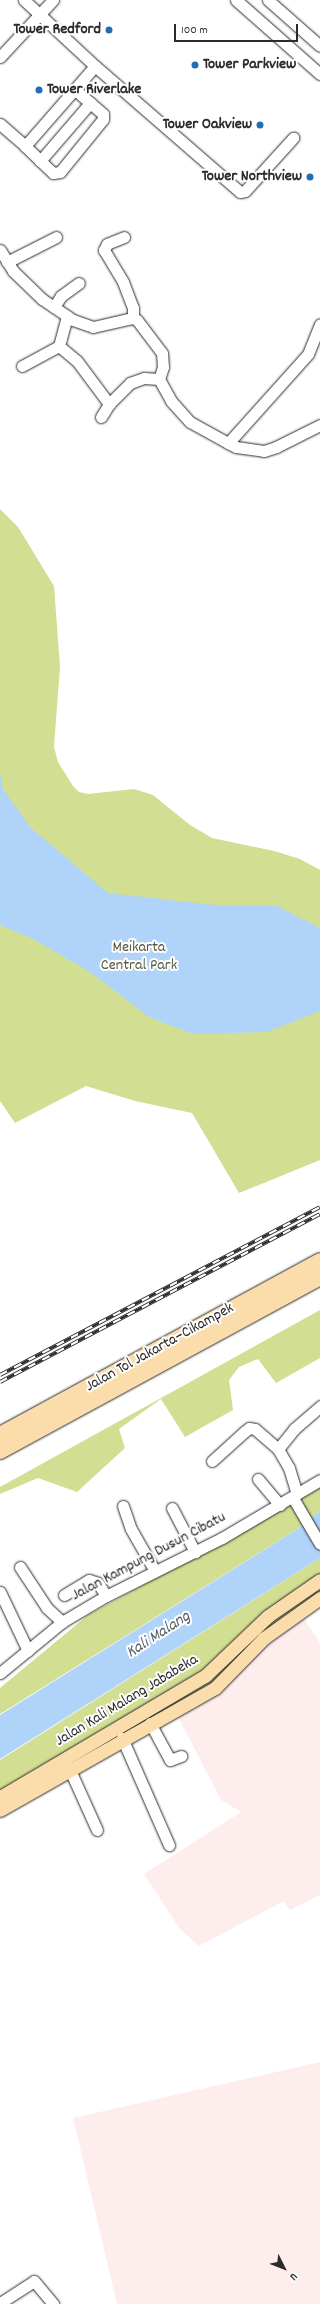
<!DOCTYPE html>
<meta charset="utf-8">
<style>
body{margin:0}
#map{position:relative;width:320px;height:2304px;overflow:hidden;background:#fff;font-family:Dekko,sans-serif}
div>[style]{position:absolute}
.built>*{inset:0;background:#fdeeed}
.green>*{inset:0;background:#d2de91}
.water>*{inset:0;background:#b0d4f9}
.roads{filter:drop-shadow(0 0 1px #2b2b2b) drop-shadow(0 0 1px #2b2b2b)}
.minor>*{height:11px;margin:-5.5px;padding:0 5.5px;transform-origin:5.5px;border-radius:5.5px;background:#fff}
.major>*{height:13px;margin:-6.5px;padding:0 6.5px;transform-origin:6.5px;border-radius:6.5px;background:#fbddab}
.highway>*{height:16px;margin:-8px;padding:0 8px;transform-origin:8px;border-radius:8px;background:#fbddab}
.rail>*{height:4px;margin-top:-2px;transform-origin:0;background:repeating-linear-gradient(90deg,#fff 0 8px,#2b2b2b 0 16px);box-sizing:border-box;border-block:1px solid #2b2b2b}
.dots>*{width:11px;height:11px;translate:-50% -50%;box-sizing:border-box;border:2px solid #fff;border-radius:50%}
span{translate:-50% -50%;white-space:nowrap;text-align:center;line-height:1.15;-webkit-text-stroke:4px #fff;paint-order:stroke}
.poi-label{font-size:16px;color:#2b2b2b;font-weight:700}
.right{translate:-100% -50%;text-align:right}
.left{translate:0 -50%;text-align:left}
.park-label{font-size:16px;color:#555844}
.street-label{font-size:16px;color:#2b2b2b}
.water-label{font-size:17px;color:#535e69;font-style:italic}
.north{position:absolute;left:264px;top:2248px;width:40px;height:40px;-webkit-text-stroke:3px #fff;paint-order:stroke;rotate:132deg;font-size:11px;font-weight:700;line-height:16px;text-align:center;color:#2b2b2b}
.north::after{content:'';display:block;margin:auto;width:14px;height:18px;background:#2b2b2b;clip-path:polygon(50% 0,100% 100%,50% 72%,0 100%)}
.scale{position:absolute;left:174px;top:24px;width:124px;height:18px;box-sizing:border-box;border:2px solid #2b2b2b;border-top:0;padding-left:5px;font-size:12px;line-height:14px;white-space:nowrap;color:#2b2b2b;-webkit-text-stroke:3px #fff;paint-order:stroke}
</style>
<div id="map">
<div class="built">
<div style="clip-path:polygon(300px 1612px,320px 1643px,320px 1895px,290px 1910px,284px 1901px,199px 1946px,180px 1929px,144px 1874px,241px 1812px,221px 1800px,175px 1711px)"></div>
<div style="clip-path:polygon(320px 2062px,320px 2304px,117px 2304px,73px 2118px)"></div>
</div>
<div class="green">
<div style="clip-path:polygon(0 509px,18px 527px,54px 586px,60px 667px,54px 747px,58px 762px,73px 786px,79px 792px,88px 794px,134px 789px,153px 795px,190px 825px,212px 838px,274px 851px,300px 859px,320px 870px,320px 1160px,239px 1193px,192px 1113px,135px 1101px,86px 1086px,15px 1123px,0 1101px)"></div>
<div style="clip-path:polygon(320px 1310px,320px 1358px,276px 1383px,258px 1359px,239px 1367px,229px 1380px,233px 1410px,185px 1437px,161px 1399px,119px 1429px,125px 1448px,77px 1492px,38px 1478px,0 1494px,0 1487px)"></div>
<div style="clip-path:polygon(320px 1482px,320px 1511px,296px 1530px,0 1714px,0 1688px,88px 1615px,264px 1519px)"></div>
<div style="clip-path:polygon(320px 1558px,320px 1598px,215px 1688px,0 1810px,0 1760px)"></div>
</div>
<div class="water">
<div style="clip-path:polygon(0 774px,3px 789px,31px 828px,108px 893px,215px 905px,275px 905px,320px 928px,320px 1011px,267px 1032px,193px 1034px,149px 1017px,90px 972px,33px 939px,0 925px)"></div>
<div style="clip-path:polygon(320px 1511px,320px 1558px,0 1759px,0 1715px,296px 1530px)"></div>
</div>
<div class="roads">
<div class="minor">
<div style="left:24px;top:0;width:97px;rotate:42.9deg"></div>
<div style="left:236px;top:0;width:112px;rotate:41.4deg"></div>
<div style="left:268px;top:0;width:69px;rotate:41.5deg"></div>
<div style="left:0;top:57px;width:78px;rotate:-47.1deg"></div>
<div style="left:0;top:124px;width:33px;rotate:41deg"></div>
<div style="left:25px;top:146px;width:106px;rotate:-48.8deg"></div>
<div style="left:95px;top:66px;width:192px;rotate:41deg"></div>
<div style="left:240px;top:192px;width:5px;rotate:-11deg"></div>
<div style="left:245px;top:191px;width:72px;rotate:-47.8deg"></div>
<div style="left:25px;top:146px;width:39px;rotate:44deg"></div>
<div style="left:53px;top:173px;width:7px;rotate:-8deg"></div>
<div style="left:60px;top:172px;width:68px;rotate:-50.9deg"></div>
<div style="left:103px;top:119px;width:5px;rotate:-90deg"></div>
<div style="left:103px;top:114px;width:37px;rotate:-139deg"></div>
<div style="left:40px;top:161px;width:77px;rotate:-49.2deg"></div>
<div style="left:124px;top:237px;width:18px;rotate:158deg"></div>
<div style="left:107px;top:244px;width:7px;rotate:117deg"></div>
<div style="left:104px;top:250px;width:37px;rotate:59deg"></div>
<div style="left:123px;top:282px;width:28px;rotate:69deg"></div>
<div style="left:133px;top:308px;width:10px;rotate:90deg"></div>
<div style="left:0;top:250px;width:25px;rotate:58deg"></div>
<div style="left:13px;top:271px;width:40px;rotate:44deg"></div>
<div style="left:42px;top:299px;width:37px;rotate:34deg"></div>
<div style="left:73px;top:320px;width:21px;rotate:19deg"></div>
<div style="left:93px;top:327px;width:41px;rotate:-12.7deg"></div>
<div style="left:133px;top:318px;width:4px;rotate:27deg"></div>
<div style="left:137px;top:320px;width:41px;rotate:52.9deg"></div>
<div style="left:162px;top:353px;width:14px;rotate:86deg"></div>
<div style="left:163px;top:367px;width:13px;rotate:108deg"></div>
<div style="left:159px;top:379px;width:25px;rotate:61deg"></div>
<div style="left:171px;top:401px;width:28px;rotate:48deg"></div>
<div style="left:190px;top:422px;width:43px;rotate:28.9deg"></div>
<div style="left:228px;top:443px;width:9px;rotate:27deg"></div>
<div style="left:236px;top:447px;width:28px;rotate:8deg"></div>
<div style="left:264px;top:451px;width:13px;rotate:-18deg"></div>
<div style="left:276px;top:447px;width:49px;rotate:-26.6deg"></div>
<div style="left:7px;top:262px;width:55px;rotate:-27deg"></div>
<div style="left:54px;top:307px;width:13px;rotate:-58deg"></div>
<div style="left:61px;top:296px;width:22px;rotate:-36deg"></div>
<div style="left:59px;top:346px;width:23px;rotate:40deg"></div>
<div style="left:77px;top:361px;width:54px;rotate:53.3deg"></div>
<div style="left:22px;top:366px;width:42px;rotate:-28.4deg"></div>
<div style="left:59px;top:346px;width:31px;rotate:-75deg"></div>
<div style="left:101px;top:417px;width:15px;rotate:-58deg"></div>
<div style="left:109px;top:404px;width:30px;rotate:-45deg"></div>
<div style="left:130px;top:383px;width:15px;rotate:-20deg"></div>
<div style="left:144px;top:378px;width:15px;rotate:4deg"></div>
<div style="left:230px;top:441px;width:117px;rotate:-48.1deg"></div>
<div style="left:308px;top:354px;width:32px;rotate:-68deg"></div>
<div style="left:278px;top:1449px;width:26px;rotate:-51deg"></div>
<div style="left:294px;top:1429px;width:35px;rotate:-41deg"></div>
<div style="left:212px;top:1461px;width:43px;rotate:-42.2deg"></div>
<div style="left:244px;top:1432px;width:6px;rotate:-39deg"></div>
<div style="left:249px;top:1428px;width:6px;rotate:9deg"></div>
<div style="left:255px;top:1429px;width:30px;rotate:41deg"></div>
<div style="left:278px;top:1449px;width:22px;rotate:60deg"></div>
<div style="left:289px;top:1468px;width:27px;rotate:73deg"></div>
<div style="left:258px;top:1479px;width:34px;rotate:50deg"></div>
<div style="left:293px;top:1498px;width:53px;rotate:59.6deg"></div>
<div style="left:123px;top:1506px;width:24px;rotate:71deg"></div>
<div style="left:131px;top:1529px;width:48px;rotate:60.3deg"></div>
<div style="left:172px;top:1508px;width:50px;rotate:62.4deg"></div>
<div style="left:20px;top:1567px;width:49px;rotate:56.6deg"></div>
<div style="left:47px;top:1608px;width:21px;rotate:43deg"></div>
<div style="left:0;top:1592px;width:65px;rotate:64.6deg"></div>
<div style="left:64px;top:1595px;width:29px;rotate:-31deg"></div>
<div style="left:89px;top:1580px;width:9px;rotate:18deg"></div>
<div style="left:98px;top:1583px;width:15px;rotate:58deg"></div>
<div style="left:0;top:1673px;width:80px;rotate:-39.4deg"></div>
<div style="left:62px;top:1622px;width:51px;rotate:-30.6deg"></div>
<div style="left:106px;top:1596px;width:130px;rotate:-26.6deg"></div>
<div style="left:222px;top:1538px;width:114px;rotate:-30.6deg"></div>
<div style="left:150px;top:1723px;width:42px;rotate:61.6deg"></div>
<div style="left:170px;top:1760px;width:12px;rotate:-20deg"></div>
<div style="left:122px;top:1738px;width:117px;rotate:66.3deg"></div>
<div style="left:69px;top:1768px;width:68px;rotate:65.7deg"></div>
<div style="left:0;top:2303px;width:40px;rotate:-32.9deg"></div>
<div style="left:34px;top:2281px;width:30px;rotate:50deg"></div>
</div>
<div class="major">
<div style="left:0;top:1797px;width:238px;rotate:-30.6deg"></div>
<div style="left:205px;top:1676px;width:87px;rotate:-43.6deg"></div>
<div style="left:268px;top:1616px;width:63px;rotate:-34.7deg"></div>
<div style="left:0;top:1810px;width:247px;rotate:-29.6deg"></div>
<div style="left:215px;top:1688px;width:70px;rotate:-45.6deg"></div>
<div style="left:264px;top:1638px;width:69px;rotate:-35.5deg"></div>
</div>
<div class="highway">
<div style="left:0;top:1435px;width:364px;rotate:-28.5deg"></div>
<div style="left:0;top:1451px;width:364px;rotate:-28.5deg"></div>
</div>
</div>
<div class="rail">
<div style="left:0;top:1375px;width:361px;rotate:-27.7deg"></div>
<div style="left:0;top:1382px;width:361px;rotate:-27.7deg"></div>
</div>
<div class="dots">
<div style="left:109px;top:30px;background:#1f6fb2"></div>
<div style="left:195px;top:65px;background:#1f6fb2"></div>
<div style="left:39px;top:90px;background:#1f6fb2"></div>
<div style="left:260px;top:125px;background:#1f6fb2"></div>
<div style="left:310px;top:177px;background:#1f6fb2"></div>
</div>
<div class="poi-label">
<span class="right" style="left:101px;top:30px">Tower Redford</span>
<span class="left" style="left:203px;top:65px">Tower Parkview</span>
<span class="left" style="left:47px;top:90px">Tower Riverlake</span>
<span class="right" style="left:252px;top:125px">Tower Oakview</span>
<span class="right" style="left:302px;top:177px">Tower Northview</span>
</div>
<div class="park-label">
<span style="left:139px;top:957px">Meikarta<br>Central Park</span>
</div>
<div class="street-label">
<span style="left:160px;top:1348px;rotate:-29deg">Jalan Tol Jakarta–Cikampek</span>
<span style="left:149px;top:1557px;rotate:-28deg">Jalan Kampung Dusun Cibatu</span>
<span style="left:127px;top:1701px;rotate:-31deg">Jalan Kali Malang Jababeka</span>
</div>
<div class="water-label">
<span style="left:159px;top:1636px;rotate:-33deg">Kali Malang</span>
</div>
<div class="north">U</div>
<div class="scale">100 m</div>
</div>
